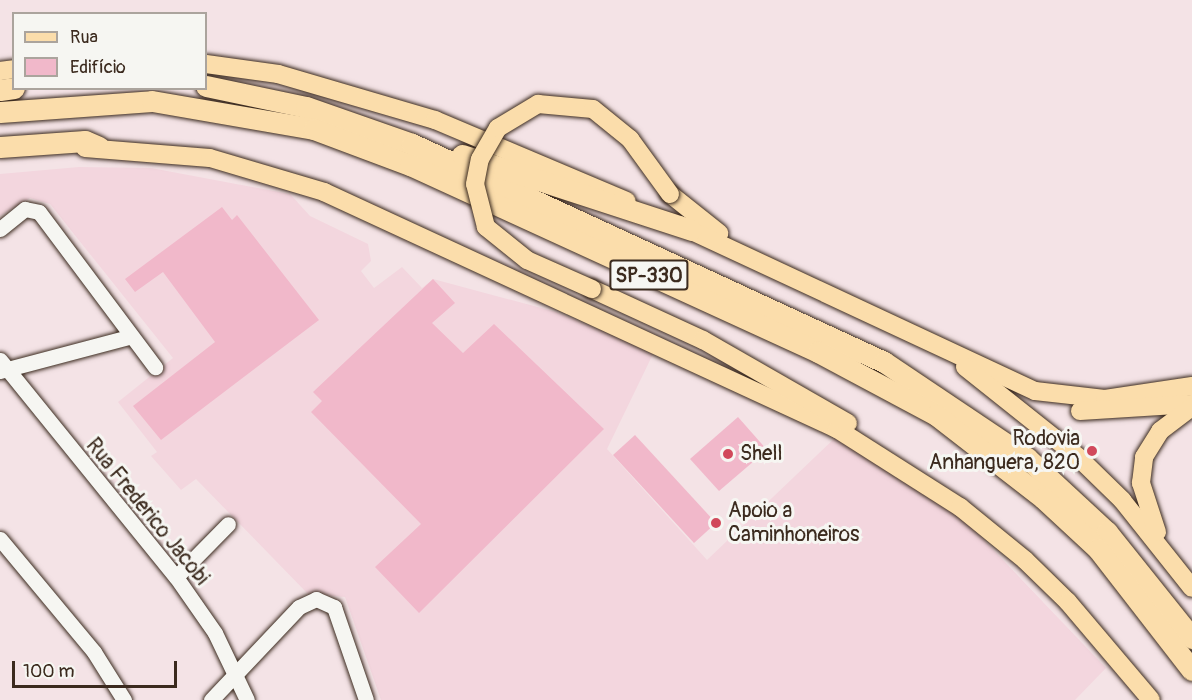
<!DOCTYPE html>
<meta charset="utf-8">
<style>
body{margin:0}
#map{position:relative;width:1192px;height:700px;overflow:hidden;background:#f4e3e6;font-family:Pangolin,sans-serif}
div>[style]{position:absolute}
.built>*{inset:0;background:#f3d6de}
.building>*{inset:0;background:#f1b8ca}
.roads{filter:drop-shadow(0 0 2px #3b2a1e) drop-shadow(0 0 2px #3b2a1e)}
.minor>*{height:15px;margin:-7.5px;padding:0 7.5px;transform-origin:7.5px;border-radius:7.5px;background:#f6f6f2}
.major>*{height:18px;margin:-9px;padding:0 9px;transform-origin:9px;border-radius:9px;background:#fbddab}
.highway>*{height:21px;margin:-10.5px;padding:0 10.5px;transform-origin:10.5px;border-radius:10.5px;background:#fbddab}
.bridges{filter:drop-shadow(0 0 2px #3b2a1e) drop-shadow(0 0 2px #3b2a1e)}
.major-bridge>*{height:18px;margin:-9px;padding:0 9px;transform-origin:9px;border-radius:9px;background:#fbddab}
.dots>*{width:16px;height:16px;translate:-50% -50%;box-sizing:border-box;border:3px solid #f6f6f2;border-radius:50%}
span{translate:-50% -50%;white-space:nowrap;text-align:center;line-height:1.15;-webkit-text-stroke:6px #f6f6f2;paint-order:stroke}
.shield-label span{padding:2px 4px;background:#f6f6f2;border:2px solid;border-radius:4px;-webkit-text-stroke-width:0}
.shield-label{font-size:20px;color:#3b2a1e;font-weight:700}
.poi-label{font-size:21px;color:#3b2a1e}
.right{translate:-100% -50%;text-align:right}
.left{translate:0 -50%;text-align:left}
.street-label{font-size:21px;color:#3b2a1e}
.legend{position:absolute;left:12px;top:12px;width:195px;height:78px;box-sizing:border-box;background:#f6f6f2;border:2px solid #aba49d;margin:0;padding:8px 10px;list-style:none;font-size:18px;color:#3b2a1e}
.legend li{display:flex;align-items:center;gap:12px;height:30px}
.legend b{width:30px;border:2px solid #aba49d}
.scale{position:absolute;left:12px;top:661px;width:165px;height:27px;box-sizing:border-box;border:3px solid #3b2a1e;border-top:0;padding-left:8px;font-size:18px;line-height:21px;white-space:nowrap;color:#3b2a1e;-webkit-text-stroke:4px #f6f6f2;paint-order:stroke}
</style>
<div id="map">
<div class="built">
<div style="clip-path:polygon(79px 167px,151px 168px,290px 194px,310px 216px,368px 244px,371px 261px,361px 271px,374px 288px,402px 267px,422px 288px,433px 279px,556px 312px,654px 352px,607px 449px,707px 560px,837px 436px,959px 514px,1106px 668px,1075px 700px,381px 700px,345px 597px,308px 594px,196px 479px,181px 490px,151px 456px,157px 452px,118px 402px,173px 358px,50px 204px,30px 198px,0 216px,0 174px)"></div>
</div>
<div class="building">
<div style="clip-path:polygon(222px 207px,232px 220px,237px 215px,319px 320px,161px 440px,133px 406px,215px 342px,163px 272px,135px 292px,125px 279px)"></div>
<div style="clip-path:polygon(433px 279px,455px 303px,432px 323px,463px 353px,494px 324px,604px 429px,419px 613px,375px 567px,421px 524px,311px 412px,322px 401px,313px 392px)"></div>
<div style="clip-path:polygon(738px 417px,767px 450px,719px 491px,690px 459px)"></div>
<div style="clip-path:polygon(635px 435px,716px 523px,694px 543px,613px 455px)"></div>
</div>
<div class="roads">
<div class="minor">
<div style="left:0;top:229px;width:32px;rotate:-39deg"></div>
<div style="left:25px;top:209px;width:14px;rotate:12deg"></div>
<div style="left:39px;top:212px;width:194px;rotate:53.2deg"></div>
<div style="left:0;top:360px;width:279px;rotate:51deg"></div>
<div style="left:176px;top:577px;width:68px;rotate:55.1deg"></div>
<div style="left:215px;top:633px;width:74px;rotate:64.5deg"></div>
<div style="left:0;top:371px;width:133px;rotate:-14.8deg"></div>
<div style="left:0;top:539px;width:147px;rotate:50.2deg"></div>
<div style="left:94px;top:652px;width:57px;rotate:58deg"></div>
<div style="left:176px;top:577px;width:74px;rotate:-45.5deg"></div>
<div style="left:211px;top:700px;width:128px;rotate:-46.6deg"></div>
<div style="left:299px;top:607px;width:19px;rotate:-25deg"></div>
<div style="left:316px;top:599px;width:20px;rotate:24deg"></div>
<div style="left:334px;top:607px;width:98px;rotate:71deg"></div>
</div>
<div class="major">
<div style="left:206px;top:64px;width:73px;rotate:7.9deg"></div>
<div style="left:278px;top:74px;width:164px;rotate:16.3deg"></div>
<div style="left:435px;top:120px;width:208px;rotate:22.9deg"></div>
<div style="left:0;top:71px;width:14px;rotate:-8deg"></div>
<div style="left:85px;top:148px;width:125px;rotate:4.6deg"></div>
<div style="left:210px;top:158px;width:119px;rotate:16.6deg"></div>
<div style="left:324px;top:192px;width:565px;rotate:24.8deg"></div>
<div style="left:837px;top:429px;width:146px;rotate:32.4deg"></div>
<div style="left:960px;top:507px;width:84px;rotate:39.2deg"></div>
<div style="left:1025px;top:560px;width:60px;rotate:44.3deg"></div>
<div style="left:1068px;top:602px;width:128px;rotate:49.7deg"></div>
<div style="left:670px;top:194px;width:63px;rotate:38.5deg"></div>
<div style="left:679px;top:225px;width:393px;rotate:25deg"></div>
<div style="left:1035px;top:391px;width:70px;rotate:6.5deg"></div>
<div style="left:1105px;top:399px;width:88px;rotate:-8.5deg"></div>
<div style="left:592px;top:289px;width:122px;rotate:24.7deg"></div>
<div style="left:703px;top:340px;width:167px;rotate:29.8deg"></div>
<div style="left:965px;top:367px;width:144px;rotate:38.5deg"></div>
<div style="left:1078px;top:457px;width:62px;rotate:44.3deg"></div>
<div style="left:1122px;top:500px;width:112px;rotate:51.5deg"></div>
<div style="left:1080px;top:411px;width:112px;rotate:-3.6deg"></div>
<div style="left:1157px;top:532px;width:52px;rotate:-108.1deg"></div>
<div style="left:1141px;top:483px;width:26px;rotate:-83deg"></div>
<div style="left:1144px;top:457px;width:31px;rotate:-58deg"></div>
<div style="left:1160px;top:431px;width:40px;rotate:-37deg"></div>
</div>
<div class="highway">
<div style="left:206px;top:86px;width:102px;rotate:11.9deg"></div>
<div style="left:306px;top:107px;width:112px;rotate:19.2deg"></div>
<div style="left:412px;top:144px;width:520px;rotate:24.79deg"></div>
<div style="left:884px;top:362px;width:172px;rotate:33.9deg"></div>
<div style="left:1027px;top:458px;width:109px;rotate:42.8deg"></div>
<div style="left:1107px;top:532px;width:136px;rotate:51.3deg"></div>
<div style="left:0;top:90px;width:14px;rotate:-8deg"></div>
<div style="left:0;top:112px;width:152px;rotate:-4.1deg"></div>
<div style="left:152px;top:101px;width:164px;rotate:9.8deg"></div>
<div style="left:314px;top:129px;width:103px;rotate:20.6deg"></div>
<div style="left:410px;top:165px;width:449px;rotate:24.6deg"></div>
<div style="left:818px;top:352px;width:134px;rotate:28.1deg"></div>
<div style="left:936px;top:415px;width:135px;rotate:37.8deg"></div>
<div style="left:1043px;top:498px;width:75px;rotate:42.8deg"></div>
<div style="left:1098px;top:549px;width:153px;rotate:52.2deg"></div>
<div style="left:0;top:147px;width:85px;rotate:-4deg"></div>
<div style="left:85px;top:141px;width:15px;rotate:23deg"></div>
<div style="left:462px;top:155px;width:241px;rotate:18.1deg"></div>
</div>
</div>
<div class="bridges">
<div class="major-bridge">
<div style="left:592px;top:289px;width:71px;rotate:-156deg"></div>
<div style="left:527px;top:260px;width:53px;rotate:-141.2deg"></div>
<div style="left:486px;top:227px;width:44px;rotate:-104.3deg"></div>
<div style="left:475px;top:184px;width:25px;rotate:-79deg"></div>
<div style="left:480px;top:159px;width:36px;rotate:-60deg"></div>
<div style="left:498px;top:128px;width:47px;rotate:-31deg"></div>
<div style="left:538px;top:104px;width:55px;rotate:5.2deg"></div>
<div style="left:593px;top:109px;width:48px;rotate:39deg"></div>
<div style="left:630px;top:139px;width:68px;rotate:54deg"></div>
</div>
</div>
<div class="dots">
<div style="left:1092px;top:451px;background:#d1495b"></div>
<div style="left:728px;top:454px;background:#d1495b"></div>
<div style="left:716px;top:523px;background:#d1495b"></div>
</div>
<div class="shield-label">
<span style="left:649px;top:275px">SP-330</span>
</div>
<div class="poi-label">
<span class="right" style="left:1080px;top:451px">Rodovia<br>Anhanguera, 820</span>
<span class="left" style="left:740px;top:454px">Shell</span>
<span class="left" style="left:728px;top:523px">Apoio a<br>Caminhoneiros</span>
</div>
<div class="street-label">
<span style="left:147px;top:512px;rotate:51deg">Rua Frederico Jacobi</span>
</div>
<ul class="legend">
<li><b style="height:8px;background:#fbddab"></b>Rua</li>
<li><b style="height:16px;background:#f1b8ca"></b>Edifício</li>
</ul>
<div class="scale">100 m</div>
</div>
